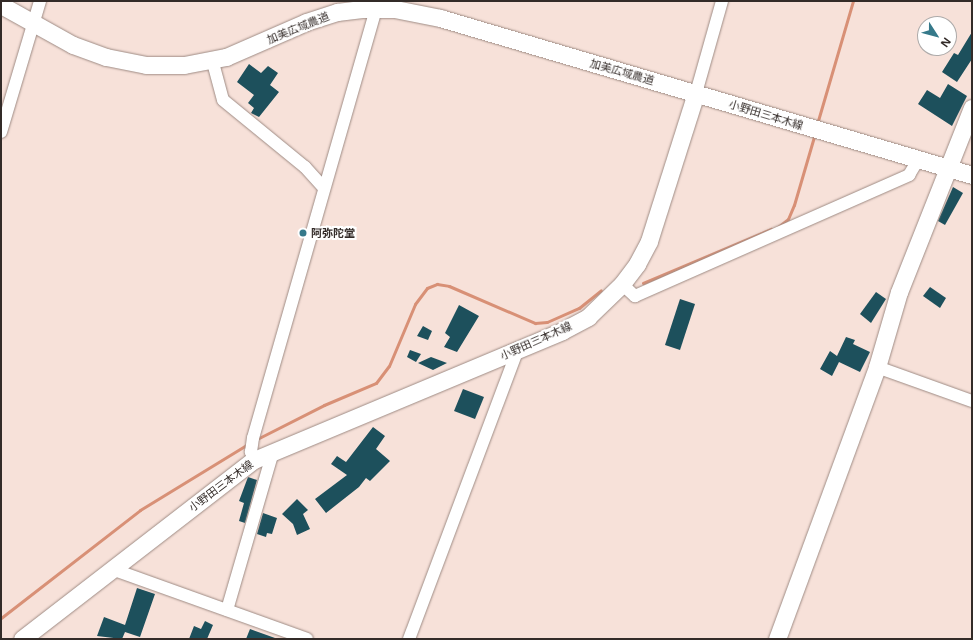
<!DOCTYPE html>
<meta charset="utf-8">
<style>
body{margin:0}
#map{position:relative;width:973px;height:640px;overflow:hidden;background:#f7e1d9;font-family:"Open Sans","Noto Sans JP",sans-serif}
div>[style]{position:absolute}
.stream>*{height:3px;margin:-1.5px;padding:0 1.5px;transform-origin:1.5px;border-radius:1.5px;background:#d89076}
.building>*{inset:0;background:#1d505c}
.roads{filter:drop-shadow(0 0 1px #9e8b84) drop-shadow(0 0 1px #9e8b84)}
.street>*{height:12px;margin:-6px;padding:0 6px;transform-origin:6px;border-radius:6px;background:#fff}
.secondary>*{height:17px;margin:-8.5px;padding:0 8.5px;transform-origin:8.5px;border-radius:8.5px;background:#fff}
.dots>*{width:11px;height:11px;translate:-50% -50%;box-sizing:border-box;border:2px solid #fff;border-radius:50%}
span{translate:-50% -50%;white-space:nowrap;text-align:center;line-height:1.15;-webkit-text-stroke:4px #fff;paint-order:stroke}
.street-label{font-size:11px;color:#332b28}
.poi-label{font-size:11px;color:#332b28;font-weight:700}
.left{translate:0 -50%;text-align:left}
.frame{position:absolute;inset:0;border:2px solid #332b28;pointer-events:none}
.north{position:absolute;left:917px;top:16px;width:40px;height:40px;box-sizing:border-box;background:#fff;border:1px solid #adaaa9;border-radius:50%;rotate:126deg;font-size:11px;font-weight:700;line-height:16px;text-align:center;color:#332b28}
.north::after{content:'';display:block;margin:auto;width:14px;height:18px;background:#36798a;clip-path:polygon(50% 0,100% 100%,50% 72%,0 100%)}
</style>
<div id="map">
<div class="stream">
<div style="left:817px;top:124px;width:128px;rotate:-73.7deg"></div>
<div style="left:778px;top:227px;width:13px;rotate:-39deg"></div>
<div style="left:788px;top:219px;width:15px;rotate:-67deg"></div>
<div style="left:794px;top:205px;width:75px;rotate:-73.7deg"></div>
<div style="left:643px;top:283px;width:139px;rotate:-22.9deg"></div>
<div style="left:257px;top:439px;width:75px;rotate:-26.9deg"></div>
<div style="left:324px;top:405px;width:56px;rotate:-22.9deg"></div>
<div style="left:376px;top:383px;width:21px;rotate:-53deg"></div>
<div style="left:389px;top:366px;width:67px;rotate:-67.2deg"></div>
<div style="left:415px;top:304px;width:20px;rotate:-53deg"></div>
<div style="left:427px;top:288px;width:11px;rotate:-22deg"></div>
<div style="left:437px;top:284px;width:12px;rotate:9deg"></div>
<div style="left:449px;top:286px;width:94px;rotate:23.3deg"></div>
<div style="left:535px;top:323px;width:12px;rotate:-5deg"></div>
<div style="left:547px;top:322px;width:35px;rotate:-24deg"></div>
<div style="left:579px;top:308px;width:28px;rotate:-39deg"></div>
<div style="left:1px;top:618px;width:176px;rotate:-37.8deg"></div>
<div style="left:140px;top:510px;width:127px;rotate:-31.4deg"></div>
</div>
<div class="building">
<div style="clip-path:polygon(972px 32px,972px 59px,957px 82px,942px 72px,954px 53px,958px 55px)"></div>
<div style="clip-path:polygon(249px 64px,261px 73px,268px 66px,278px 73px,270px 85px,279px 92px,259px 117px,251px 113px,254px 108px,248px 103px,254px 95px,237px 82px)"></div>
<div style="clip-path:polygon(948px 84px,967px 96px,952px 126px,918px 104px,927px 90px,940px 98px)"></div>
<div style="clip-path:polygon(953px 187px,963px 193px,945px 225px,938px 221px)"></div>
<div style="clip-path:polygon(930px 287px,946px 298px,940px 308px,923px 296px)"></div>
<div style="clip-path:polygon(876px 292px,886px 299px,871px 323px,860px 314px)"></div>
<div style="clip-path:polygon(680px 299px,695px 304px,680px 350px,665px 345px)"></div>
<div style="clip-path:polygon(459px 305px,479px 316px,457px 352px,444px 347px,450px 337px,445px 333px)"></div>
<div style="clip-path:polygon(423px 326px,432px 331px,428px 340px,417px 336px)"></div>
<div style="clip-path:polygon(846px 337px,855px 340px,853px 344px,870px 352px,860px 372px,839px 362px,832px 376px,820px 369px,830px 351px,837px 356px)"></div>
<div style="clip-path:polygon(410px 350px,421px 354px,416px 362px,407px 357px)"></div>
<div style="clip-path:polygon(431px 357px,447px 363px,433px 370px,418px 363px)"></div>
<div style="clip-path:polygon(463px 389px,484px 397px,475px 419px,454px 411px)"></div>
<div style="clip-path:polygon(373px 427px,385px 436px,376px 449px,390px 461px,370px 481px,366px 478px,359px 487px,326px 513px,315px 499px,347px 475px,331px 464px,337px 456px,346px 462px)"></div>
<div style="clip-path:polygon(248px 477px,257px 480px,245px 523px,239px 521px,244px 503px,239px 501px)"></div>
<div style="clip-path:polygon(297px 499px,308px 510px,303px 514px,310px 529px,297px 535px,293px 524px,282px 514px)"></div>
<div style="clip-path:polygon(263px 513px,277px 518px,272px 534px,267px 533px,266px 537px,257px 534px)"></div>
<div style="clip-path:polygon(137px 588px,155px 594px,140px 637px,125px 632px,122px 639px,97px 636px,104px 617px,125px 625px)"></div>
<div style="clip-path:polygon(205px 621px,213px 625px,207px 639px,189px 639px,194px 626px,201px 629px)"></div>
<div style="clip-path:polygon(250px 629px,275px 638px,275px 639px,246px 639px)"></div>
</div>
<div class="roads">
<div class="street">
<div style="left:212px;top:59px;width:42px;rotate:75deg"></div>
<div style="left:223px;top:100px;width:106px;rotate:39.3deg"></div>
<div style="left:305px;top:167px;width:27px;rotate:48deg"></div>
<div style="left:696px;top:93px;width:96px;rotate:-74.2deg"></div>
<div style="left:1px;top:132px;width:137px;rotate:-73.4deg"></div>
<div style="left:622px;top:284px;width:18px;rotate:43deg"></div>
<div style="left:635px;top:296px;width:300px;rotate:-23.8deg"></div>
<div style="left:909px;top:175px;width:17px;rotate:-59deg"></div>
<div style="left:877px;top:367px;width:101px;rotate:19.7deg"></div>
<div style="left:254px;top:460px;width:9px;rotate:-111deg"></div>
<div style="left:251px;top:452px;width:14px;rotate:-82deg"></div>
<div style="left:253px;top:438px;width:454px;rotate:-74deg"></div>
<div style="left:112px;top:569px;width:207px;rotate:19.7deg"></div>
<div style="left:227px;top:610px;width:165px;rotate:-73.8deg"></div>
<div style="left:409px;top:639px;width:310px;rotate:-69.4deg"></div>
</div>
<div class="secondary">
<div style="left:1px;top:5px;width:82px;rotate:29.1deg"></div>
<div style="left:73px;top:45px;width:35px;rotate:20deg"></div>
<div style="left:106px;top:57px;width:41px;rotate:11.3deg"></div>
<div style="left:146px;top:65px;width:38px"></div>
<div style="left:184px;top:65px;width:43px;rotate:-10.8deg"></div>
<div style="left:226px;top:57px;width:87px;rotate:-23.6deg"></div>
<div style="left:306px;top:22px;width:33px;rotate:-18deg"></div>
<div style="left:337px;top:12px;width:25px;rotate:-7deg"></div>
<div style="left:362px;top:9px;width:33px"></div>
<div style="left:395px;top:9px;width:46px;rotate:11.3deg"></div>
<div style="left:440px;top:18px;width:555px;rotate:16.44deg"></div>
<div style="left:22px;top:639px;width:293px;rotate:-37.7deg"></div>
<div style="left:254px;top:460px;width:334px;rotate:-22.7deg"></div>
<div style="left:562px;top:331px;width:30px;rotate:-28deg"></div>
<div style="left:588px;top:317px;width:47px;rotate:-44.1deg"></div>
<div style="left:622px;top:284px;width:25px;rotate:-53deg"></div>
<div style="left:637px;top:264px;width:26px;rotate:-62deg"></div>
<div style="left:649px;top:241px;width:155px;rotate:-72.4deg"></div>
<div style="left:777px;top:639px;width:290px;rotate:-69.8deg"></div>
<div style="left:877px;top:367px;width:78px;rotate:-73.7deg"></div>
<div style="left:899px;top:292px;width:198px;rotate:-68.4deg"></div>
</div>
</div>
<div class="dots">
<div style="left:303px;top:233px;background:#36798a"></div>
</div>
<div class="street-label">
<span style="left:298px;top:28px;rotate:-22deg">加美広域農道</span>
<span style="left:622px;top:72px;rotate:16deg">加美広域農道</span>
<span style="left:766px;top:115px;rotate:17deg">小野田三本木線</span>
<span style="left:536px;top:341px;rotate:-24deg">小野田三本木線</span>
<span style="left:221px;top:486px;rotate:-37deg">小野田三本木線</span>
</div>
<div class="poi-label">
<span class="left" style="left:311px;top:233px">阿弥陀堂</span>
</div>
<div class="frame"></div>
<div class="north">N</div>
</div>
